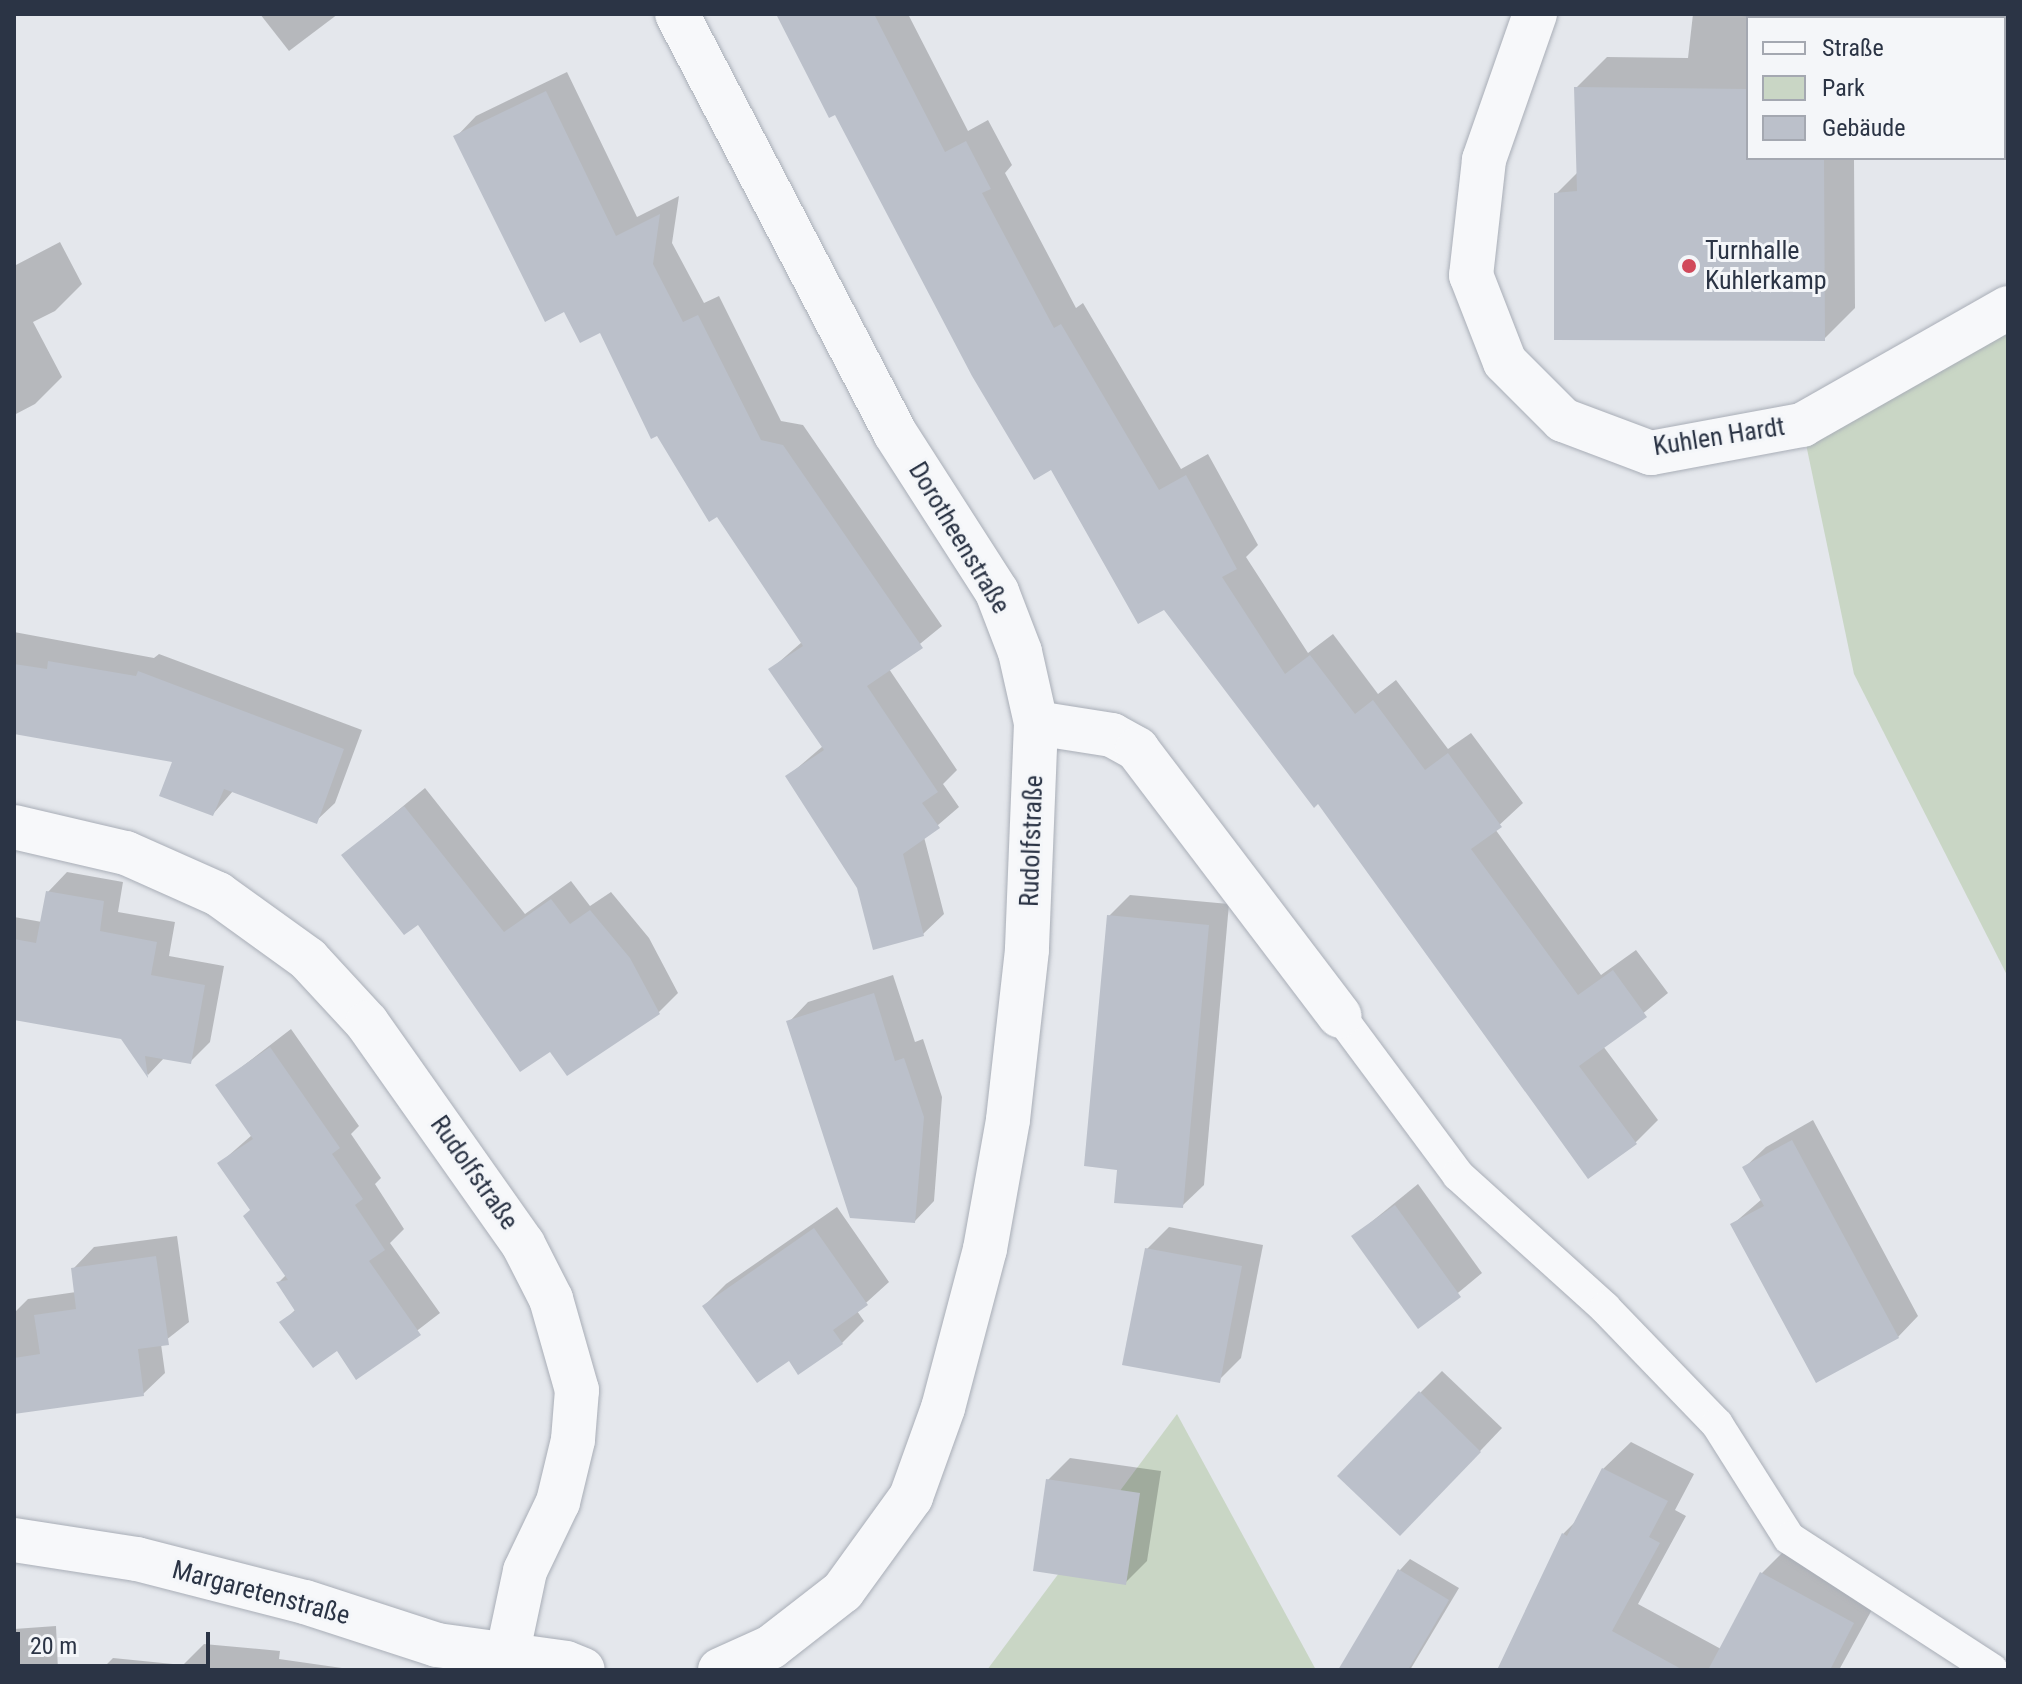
<!DOCTYPE html>
<meta charset="utf-8">
<style>
body{margin:0}
#map{position:relative;width:2022px;height:1684px;overflow:hidden;background:#e4e7ec;font-family:"Roboto Condensed",sans-serif}
div>[style]{position:absolute}
.built>*{inset:0;background:#d2d6de}
.green>*{inset:0;background:#c9d6c5}
.shadow>*{inset:0;background:#0003}
.building>*{inset:0;background:#bbc0ca}
.roads{filter:drop-shadow(0 0 2px #a9aeb7) drop-shadow(0 0 2px #a9aeb7)}
.service>*{height:32px;margin:-16px;padding:0 16px;transform-origin:16px;border-radius:16px;background:#f7f8fa}
.minor>*{height:44px;margin:-22px;padding:0 22px;transform-origin:22px;border-radius:22px;background:#f7f8fa}
.dots>*{width:22px;height:22px;translate:-50% -50%;box-sizing:border-box;border:4px solid #f4f6f9;border-radius:50%}
span{translate:-50% -50%;white-space:nowrap;text-align:center;line-height:1.15;-webkit-text-stroke:6px #f4f6f9;paint-order:stroke}
.poi-label{font-size:26px;color:#2b3445}
.left{translate:0 -50%;text-align:left}
.street-label{font-size:26px;color:#2b3445}
.frame{position:absolute;inset:0;border:16px solid #2b3445;pointer-events:none}
.legend{position:absolute;left:1746px;top:16px;width:260px;height:144px;box-sizing:border-box;background:#f4f6f9;border:2px solid #a4a8b1;margin:0;padding:10px 14px;list-style:none;font-size:24px;color:#2b3445}
.legend li{display:flex;align-items:center;gap:16px;height:40px}
.legend b{width:40px;border:2px solid #a4a8b1}
.scale{position:absolute;left:16px;top:1632px;width:194px;height:36px;box-sizing:border-box;border:4px solid #2b3445;border-top:0;padding-left:10px;font-size:24px;line-height:28px;white-space:nowrap;color:#2b3445;-webkit-text-stroke:6px #f4f6f9;paint-order:stroke}
</style>
<div id="map">
<div class="built">
<div style="clip-path:polygon(1727px 14px,1910px 14px,1756px 18px)"></div>
</div>
<div class="green">
<div style="clip-path:polygon(2008px 308px,2008px 977px,1854px 674px,1802px 425px)"></div>
<div style="clip-path:polygon(1177px 1414px,1316px 1670px,987px 1670px)"></div>
</div>
<div class="shadow">
<div style="clip-path:polygon(260px 14px,338px 14px,289px 51px)"></div>
<div style="clip-path:polygon(778px 14px,908px 14px,968px 131px,988px 120px,1012px 165px,1005px 173px,1076px 308px,1083px 303px,1181px 469px,1208px 454px,1258px 545px,1246px 557px,1308px 653px,1333px 634px,1378px 694px,1396px 680px,1448px 749px,1471px 733px,1523px 803px,1495px 829px,1601px 975px,1636px 950px,1668px 993px,1603px 1046px,1658px 1120px,1636px 1142px,1589px 1176px,1318px 802px,1052px 467px)"></div>
<div style="clip-path:polygon(1693px 14px,1928px 14px,1748px 18px,1748px 158px,1854px 158px,1855px 308px,1824px 339px,1556px 194px,1579px 171px,1576px 88px,1607px 57px,1688px 58px)"></div>
<div style="clip-path:polygon(567px 72px,637px 217px,679px 196px,672px 243px,704px 303px,719px 296px,781px 421px,803px 425px,942px 626px,889px 669px,957px 770px,943px 784px,959px 807px,924px 837px,944px 914px,923px 934px,788px 776px,823px 746px,771px 669px,802px 642px,601px 330px,565px 310px,456px 137px,476px 116px)"></div>
<div style="clip-path:polygon(60px 242px,82px 284px,55px 311px,33px 322px,62px 377px,35px 404px,14px 415px,14px 266px)"></div>
<div style="clip-path:polygon(14px 632px,154px 658px,159px 654px,362px 730px,335px 803px,316px 821px,233px 791px,213px 814px,175px 760px,14px 731px)"></div>
<div style="clip-path:polygon(425px 788px,525px 914px,571px 881px,590px 906px,611px 892px,649px 938px,678px 993px,659px 1012px,551px 1049px,344px 855px)"></div>
<div style="clip-path:polygon(67px 872px,123px 882px,118px 912px,175px 922px,169px 956px,224px 966px,210px 1042px,190px 1062px,165px 1057px,148px 1075px,122px 1038px,14px 1018px,14px 917px,42px 922px,48px 892px)"></div>
<div style="clip-path:polygon(1130px 895px,1229px 904px,1204px 1185px,1182px 1206px,1119px 1168px,1109px 916px)"></div>
<div style="clip-path:polygon(893px 975px,915px 1042px,923px 1039px,942px 1097px,934px 1201px,915px 1221px,789px 1022px,808px 1002px)"></div>
<div style="clip-path:polygon(291px 1029px,359px 1126px,351px 1134px,381px 1178px,375px 1184px,404px 1229px,390px 1243px,440px 1313px,357px 1377px,338px 1348px,282px 1323px,296px 1309px,279px 1282px,286px 1275px,252px 1209px,220px 1163px,252px 1135px,217px 1086px)"></div>
<div style="clip-path:polygon(1813px 1120px,1918px 1316px,1898px 1337px,1733px 1224px,1762px 1199px,1745px 1167px,1766px 1147px)"></div>
<div style="clip-path:polygon(1418px 1184px,1482px 1273px,1418px 1326px,1354px 1236px)"></div>
<div style="clip-path:polygon(837px 1207px,889px 1282px,857px 1311px,864px 1321px,842px 1343px,790px 1358px,704px 1306px,726px 1284px)"></div>
<div style="clip-path:polygon(1169px 1227px,1263px 1245px,1241px 1358px,1219px 1380px,1147px 1249px)"></div>
<div style="clip-path:polygon(177px 1236px,189px 1322px,161px 1344px,165px 1373px,143px 1394px,14px 1375px,14px 1313px,28px 1299px,76px 1292px,73px 1269px,94px 1247px)"></div>
<div style="clip-path:polygon(1442px 1371px,1502px 1428px,1422px 1512px,1420px 1393px)"></div>
<div style="clip-path:polygon(1631px 1442px,1694px 1474px,1675px 1510px,1686px 1516px,1638px 1604px,1721px 1649px,1762px 1573px,1789px 1546px,1880px 1595px,1839px 1670px,1502px 1670px,1563px 1534px,1577px 1520px,1603px 1469px)"></div>
<div style="clip-path:polygon(1070px 1458px,1161px 1471px,1147px 1561px,1125px 1583px,1048px 1480px)"></div>
<div style="clip-path:polygon(1410px 1559px,1459px 1588px,1410px 1670px,1370px 1670px,1400px 1570px)"></div>
<div style="clip-path:polygon(56px 1626px,58px 1670px,14px 1670px,14px 1629px)"></div>
<div style="clip-path:polygon(204px 1644px,280px 1651px,279px 1659px,356px 1670px,101px 1670px,113px 1658px,183px 1665px)"></div>
</div>
<div class="building">
<div style="clip-path:polygon(776px 14px,874px 14px,945px 152px,966px 141px,991px 189px,982px 193px,1054px 328px,1061px 324px,1159px 490px,1186px 475px,1237px 569px,1222px 577px,1285px 674px,1310px 655px,1355px 714px,1373px 700px,1425px 770px,1448px 753px,1502px 827px,1471px 849px,1578px 995px,1613px 970px,1647px 1017px,1579px 1066px,1637px 1144px,1588px 1179px,1318px 804px,1314px 808px,1164px 610px,1138px 624px,1051px 470px,1034px 480px,972px 376px,835px 115px,829px 118px)"></div>
<div style="clip-path:polygon(1574px 87px,1748px 89px,1748px 158px,1824px 158px,1825px 341px,1554px 340px,1554px 193px,1577px 191px)"></div>
<div style="clip-path:polygon(546px 91px,616px 236px,660px 214px,653px 264px,683px 322px,698px 315px,761px 440px,783px 445px,923px 648px,867px 686px,938px 792px,922px 803px,940px 828px,903px 854px,924px 936px,873px 950px,857px 888px,785px 776px,824px 750px,768px 669px,803px 646px,717px 517px,709px 522px,657px 436px,651px 439px,600px 333px,580px 343px,564px 312px,545px 322px,453px 136px)"></div>
<div style="clip-path:polygon(48px 661px,136px 676px,138px 671px,344px 749px,317px 824px,224px 789px,213px 816px,159px 796px,172px 762px,14px 734px,14px 664px,47px 669px)"></div>
<div style="clip-path:polygon(404px 806px,504px 932px,551px 899px,570px 924px,590px 910px,630px 958px,660px 1014px,567px 1076px,550px 1052px,520px 1072px,418px 925px,404px 935px,341px 855px)"></div>
<div style="clip-path:polygon(46px 891px,104px 901px,100px 931px,157px 942px,151px 975px,205px 985px,191px 1064px,145px 1056px,148px 1078px,121px 1039px,14px 1020px,14px 939px,36px 943px)"></div>
<div style="clip-path:polygon(1107px 915px,1209px 925px,1183px 1208px,1114px 1203px,1117px 1170px,1084px 1166px)"></div>
<div style="clip-path:polygon(874px 993px,895px 1061px,904px 1058px,924px 1117px,915px 1223px,850px 1218px,786px 1021px)"></div>
<div style="clip-path:polygon(270px 1047px,340px 1148px,332px 1154px,363px 1199px,355px 1205px,385px 1250px,369px 1261px,421px 1335px,356px 1380px,337px 1351px,313px 1368px,279px 1322px,295px 1311px,276px 1282px,288px 1280px,243px 1216px,250px 1210px,217px 1163px,253px 1139px,215px 1085px)"></div>
<div style="clip-path:polygon(1792px 1140px,1899px 1338px,1816px 1383px,1730px 1224px,1764px 1206px,1742px 1167px)"></div>
<div style="clip-path:polygon(1395px 1205px,1461px 1297px,1418px 1329px,1351px 1236px)"></div>
<div style="clip-path:polygon(814px 1228px,868px 1305px,833px 1330px,843px 1344px,798px 1375px,789px 1361px,757px 1383px,702px 1306px)"></div>
<div style="clip-path:polygon(1145px 1248px,1242px 1266px,1220px 1383px,1122px 1365px)"></div>
<div style="clip-path:polygon(156px 1256px,169px 1345px,138px 1349px,144px 1396px,14px 1414px,14px 1358px,40px 1354px,34px 1315px,76px 1309px,71px 1268px)"></div>
<div style="clip-path:polygon(1419px 1391px,1481px 1452px,1400px 1536px,1337px 1476px)"></div>
<div style="clip-path:polygon(1602px 1468px,1668px 1501px,1649px 1537px,1660px 1543px,1612px 1631px,1683px 1670px,1497px 1670px,1562px 1533px,1567px 1536px)"></div>
<div style="clip-path:polygon(1046px 1479px,1140px 1493px,1126px 1585px,1033px 1571px)"></div>
<div style="clip-path:polygon(1398px 1569px,1449px 1600px,1408px 1670px,1338px 1670px)"></div>
<div style="clip-path:polygon(1760px 1572px,1854px 1623px,1830px 1670px,1708px 1670px)"></div>
</div>
<div class="roads">
<div class="service">
<div style="left:1340px;top:1016px;width:198px;rotate:53.4deg"></div>
<div style="left:1458px;top:1175px;width:198px;rotate:42.1deg"></div>
<div style="left:1605px;top:1308px;width:161px;rotate:46deg"></div>
<div style="left:1717px;top:1424px;width:135px;rotate:57.7deg"></div>
<div style="left:1789px;top:1538px;width:242px;rotate:33deg"></div>
</div>
<div class="minor">
<div style="left:677px;top:14px;width:472px;rotate:62.5deg"></div>
<div style="left:895px;top:433px;width:189px;rotate:57.3deg"></div>
<div style="left:997px;top:592px;width:64px;rotate:69deg"></div>
<div style="left:1020px;top:652px;width:73px;rotate:77.3deg"></div>
<div style="left:1036px;top:723px;width:227px;rotate:92.3deg"></div>
<div style="left:1027px;top:950px;width:171px;rotate:96.4deg"></div>
<div style="left:1008px;top:1120px;width:131px;rotate:100.1deg"></div>
<div style="left:985px;top:1249px;width:164px;rotate:104.8deg"></div>
<div style="left:943px;top:1408px;width:95px;rotate:109.8deg"></div>
<div style="left:911px;top:1497px;width:116px;rotate:125.9deg"></div>
<div style="left:843px;top:1591px;width:91px;rotate:142.1deg"></div>
<div style="left:771px;top:1647px;width:56px;rotate:155.7deg"></div>
<div style="left:1535px;top:14px;width:155px;rotate:109.3deg"></div>
<div style="left:1484px;top:160px;width:116px;rotate:96.4deg"></div>
<div style="left:1471px;top:275px;width:93px;rotate:68.7deg"></div>
<div style="left:1505px;top:362px;width:82px;rotate:45deg"></div>
<div style="left:1563px;top:420px;width:94px;rotate:20.6deg"></div>
<div style="left:1651px;top:453px;width:154px;rotate:-10.5deg"></div>
<div style="left:1802px;top:425px;width:237px;rotate:-29.6deg"></div>
<div style="left:1036px;top:723px;width:77px;rotate:9deg"></div>
<div style="left:1112px;top:735px;width:29px;rotate:29deg"></div>
<div style="left:1137px;top:749px;width:335px;rotate:52.8deg"></div>
<div style="left:14px;top:827px;width:115px;rotate:13.1deg"></div>
<div style="left:126px;top:853px;width:101px;rotate:24deg"></div>
<div style="left:218px;top:894px;width:111px;rotate:35.8deg"></div>
<div style="left:308px;top:959px;width:87px;rotate:47.3deg"></div>
<div style="left:367px;top:1023px;width:271px;rotate:54.8deg"></div>
<div style="left:523px;top:1244px;width:62px;rotate:63deg"></div>
<div style="left:551px;top:1299px;width:95px;rotate:74.1deg"></div>
<div style="left:577px;top:1390px;width:50px;rotate:94.6deg"></div>
<div style="left:573px;top:1440px;width:64px;rotate:103.6deg"></div>
<div style="left:558px;top:1502px;width:76px;rotate:115.6deg"></div>
<div style="left:525px;top:1571px;width:101px;rotate:102deg"></div>
<div style="left:14px;top:1540px;width:124px;rotate:8.8deg"></div>
<div style="left:137px;top:1559px;width:173px;rotate:14.4deg"></div>
<div style="left:305px;top:1602px;width:139px;rotate:18deg"></div>
<div style="left:437px;top:1645px;width:130px;rotate:7.9deg"></div>
<div style="left:566px;top:1663px;width:18px;rotate:22deg"></div>
</div>
</div>
<div class="dots">
<div style="left:1689px;top:266px;background:#d1495b"></div>
</div>
<div class="poi-label">
<span class="left" style="left:1705px;top:266px">Turnhalle<br>Kuhlerkamp</span>
</div>
<div class="street-label">
<span style="left:1719px;top:437px;rotate:-9deg">Kuhlen Hardt</span>
<span style="left:959px;top:538px;rotate:59deg">Dorotheenstraße</span>
<span style="left:1032px;top:841px;rotate:-88deg">Rudolfstraße</span>
<span style="left:474px;top:1173px;rotate:55deg">Rudolfstraße</span>
<span style="left:261px;top:1593px;rotate:15deg">Margaretenstraße</span>
</div>
<div class="frame"></div>
<ul class="legend">
<li><b style="height:10px;background:#f7f8fa"></b>Straße</li>
<li><b style="height:22px;background:#c9d6c5"></b>Park</li>
<li><b style="height:22px;background:#bbc0ca"></b>Gebäude</li>
</ul>
<div class="scale">20 m</div>
</div>
